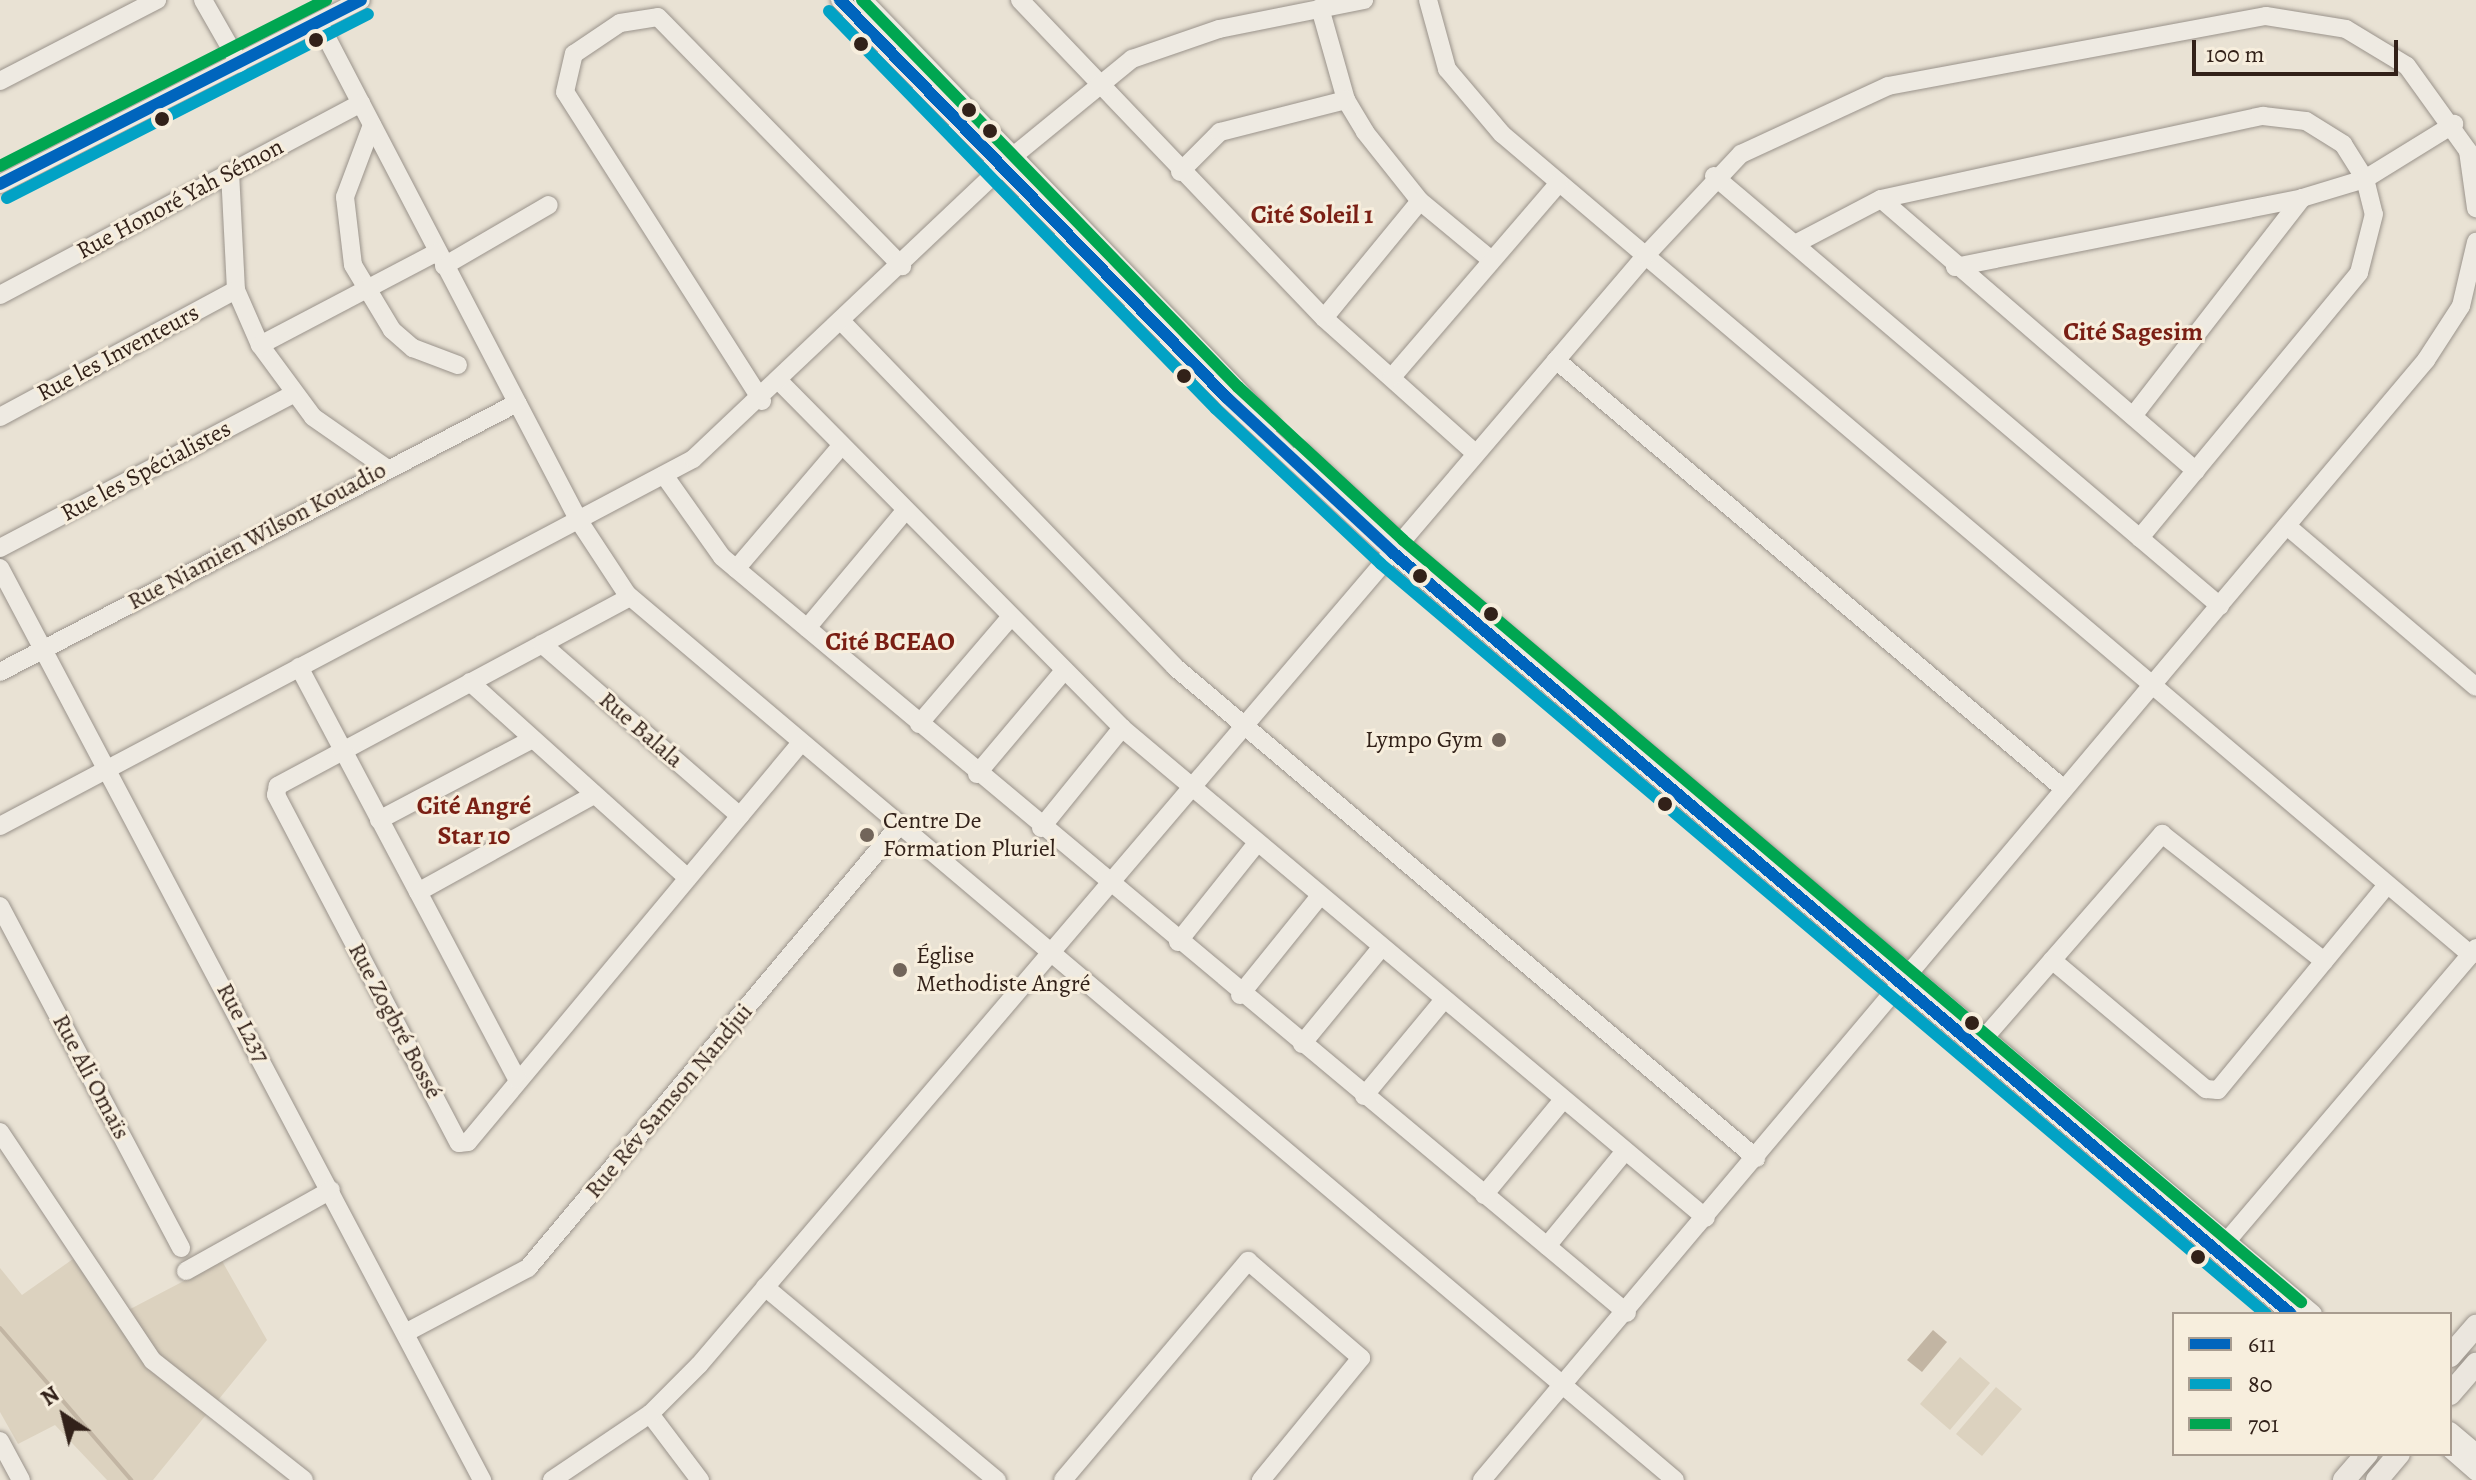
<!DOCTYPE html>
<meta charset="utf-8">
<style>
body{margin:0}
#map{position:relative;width:2476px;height:1480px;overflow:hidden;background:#e9e2d4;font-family:Alegreya,serif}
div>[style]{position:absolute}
.green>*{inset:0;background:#dcd2bf}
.water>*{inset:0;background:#c2b5a3}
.stream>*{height:4px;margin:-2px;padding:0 2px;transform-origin:2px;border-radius:2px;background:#c2b5a3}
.roads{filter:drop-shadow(0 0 2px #9a938b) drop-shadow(0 0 2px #9a938b)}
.minor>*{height:18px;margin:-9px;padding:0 9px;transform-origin:9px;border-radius:9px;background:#eeeae2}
.major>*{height:22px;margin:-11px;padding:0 11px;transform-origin:11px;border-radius:11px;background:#ebe6de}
.bus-1>*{height:12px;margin:-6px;padding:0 6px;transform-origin:6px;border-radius:6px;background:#0065bd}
.bus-2>*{height:12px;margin:-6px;padding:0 6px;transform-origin:6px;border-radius:6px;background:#02a2c5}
.bus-3>*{height:12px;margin:-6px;padding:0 6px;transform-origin:6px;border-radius:6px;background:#00a651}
.dots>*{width:22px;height:22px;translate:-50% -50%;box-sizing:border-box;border:4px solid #f7eedd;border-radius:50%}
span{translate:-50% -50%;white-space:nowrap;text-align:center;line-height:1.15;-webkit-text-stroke:6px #f7eedd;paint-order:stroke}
.street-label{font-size:24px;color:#322119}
.poi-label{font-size:24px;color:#322119}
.right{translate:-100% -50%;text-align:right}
.left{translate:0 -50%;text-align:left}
.neighbourhood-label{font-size:26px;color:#7a1f14;font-weight:700}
.legend{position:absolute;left:2172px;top:1312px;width:280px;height:144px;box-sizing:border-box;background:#f7eedd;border:2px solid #a89c8f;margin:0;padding:10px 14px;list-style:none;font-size:24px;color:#322119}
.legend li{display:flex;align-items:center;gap:16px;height:40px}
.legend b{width:40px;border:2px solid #a89c8f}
.north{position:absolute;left:24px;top:1376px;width:80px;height:80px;-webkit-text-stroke:6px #f7eedd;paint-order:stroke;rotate:325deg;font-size:22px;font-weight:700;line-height:32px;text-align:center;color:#322119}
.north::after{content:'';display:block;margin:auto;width:28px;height:36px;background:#322119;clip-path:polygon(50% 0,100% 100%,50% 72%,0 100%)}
.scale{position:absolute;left:2192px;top:40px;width:206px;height:36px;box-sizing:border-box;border:4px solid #322119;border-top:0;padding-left:10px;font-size:24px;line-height:28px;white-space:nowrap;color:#322119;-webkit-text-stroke:6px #f7eedd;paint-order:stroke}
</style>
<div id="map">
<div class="green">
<div style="clip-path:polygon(73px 1259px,115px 1317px,222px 1261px,267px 1340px,153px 1480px,107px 1480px,55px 1425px,18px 1444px,0 1412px,0 1268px,22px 1295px)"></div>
<div style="clip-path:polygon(1960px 1357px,1990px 1383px,1950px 1430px,1920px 1404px)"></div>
<div style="clip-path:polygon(1996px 1387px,2022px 1409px,1982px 1456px,1956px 1434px)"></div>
</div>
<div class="water">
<div style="clip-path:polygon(1933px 1330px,1947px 1342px,1922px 1372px,1907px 1360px)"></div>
</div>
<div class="stream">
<div style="left:0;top:1328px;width:201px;rotate:49.2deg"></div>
</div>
<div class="roads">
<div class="minor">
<div style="left:203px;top:0;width:73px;rotate:60.3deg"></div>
<div style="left:840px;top:0;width:555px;rotate:45.8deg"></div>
<div style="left:1227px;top:398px;width:226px;rotate:43deg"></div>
<div style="left:1392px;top:552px;width:1178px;rotate:40.28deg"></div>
<div style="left:863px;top:0;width:588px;rotate:46.1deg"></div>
<div style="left:1020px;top:0;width:440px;rotate:46.3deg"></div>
<div style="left:1324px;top:318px;width:203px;rotate:41.8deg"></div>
<div style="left:1428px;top:0;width:72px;rotate:74.6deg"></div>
<div style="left:1447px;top:69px;width:85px;rotate:49.8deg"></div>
<div style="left:1502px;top:134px;width:1270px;rotate:40.27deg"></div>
<div style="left:1320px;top:8px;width:96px;rotate:74.2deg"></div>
<div style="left:1346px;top:100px;width:37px;rotate:59deg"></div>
<div style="left:1365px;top:132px;width:88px;rotate:51.4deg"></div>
<div style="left:1420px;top:201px;width:91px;rotate:39.6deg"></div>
<div style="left:319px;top:23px;width:562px;rotate:62.43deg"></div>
<div style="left:579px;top:521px;width:87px;rotate:56.7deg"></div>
<div style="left:627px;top:594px;width:1372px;rotate:40.21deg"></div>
<div style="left:0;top:81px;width:177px;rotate:-27.3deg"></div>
<div style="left:372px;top:125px;width:77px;rotate:110.6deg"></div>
<div style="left:345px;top:197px;width:68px;rotate:83.3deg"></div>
<div style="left:353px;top:265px;width:76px;rotate:59deg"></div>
<div style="left:392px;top:330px;width:28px;rotate:41deg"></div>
<div style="left:413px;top:348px;width:48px;rotate:20.7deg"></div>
<div style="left:230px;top:172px;width:118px;rotate:87.1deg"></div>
<div style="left:236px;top:290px;width:60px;rotate:66.4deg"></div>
<div style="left:260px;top:345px;width:89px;rotate:53.6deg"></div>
<div style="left:313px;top:417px;width:89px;rotate:34.9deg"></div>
<div style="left:1180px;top:172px;width:57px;rotate:-45deg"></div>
<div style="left:1220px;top:132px;width:130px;rotate:-14.3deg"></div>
<div style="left:1714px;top:176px;width:664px;rotate:40.36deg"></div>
<div style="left:0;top:184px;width:405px;rotate:-27deg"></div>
<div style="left:1881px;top:199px;width:416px;rotate:40.8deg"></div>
<div style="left:1795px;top:244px;width:97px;rotate:-27.6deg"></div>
<div style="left:1881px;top:199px;width:391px;rotate:-12.3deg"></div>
<div style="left:2263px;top:116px;width:43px;rotate:6.6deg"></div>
<div style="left:2306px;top:121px;width:44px;rotate:31.9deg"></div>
<div style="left:2343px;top:144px;width:41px;rotate:57.8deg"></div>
<div style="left:2365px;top:179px;width:36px;rotate:76deg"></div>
<div style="left:2374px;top:214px;width:61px;rotate:104.3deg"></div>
<div style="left:2359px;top:273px;width:344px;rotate:129.6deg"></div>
<div style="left:444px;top:266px;width:121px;rotate:-30.2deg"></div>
<div style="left:1955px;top:267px;width:354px;rotate:-11.2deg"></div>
<div style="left:2302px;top:198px;width:66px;rotate:-16.8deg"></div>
<div style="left:2365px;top:179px;width:105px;rotate:-31.7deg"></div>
<div style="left:0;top:295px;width:409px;rotate:-28deg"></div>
<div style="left:1324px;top:318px;width:151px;rotate:-50.6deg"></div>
<div style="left:843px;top:323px;width:478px;rotate:46deg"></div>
<div style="left:1175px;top:667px;width:761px;rotate:40.2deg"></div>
<div style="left:260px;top:345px;width:200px;rotate:-27.7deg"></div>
<div style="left:1556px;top:360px;width:665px;rotate:40.18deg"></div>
<div style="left:1392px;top:377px;width:256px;rotate:-49.3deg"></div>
<div style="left:781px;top:383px;width:485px;rotate:45.3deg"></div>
<div style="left:1122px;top:728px;width:762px;rotate:40deg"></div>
<div style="left:762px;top:401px;width:366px;rotate:-122.5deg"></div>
<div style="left:565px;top:92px;width:39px;rotate:-77deg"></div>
<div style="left:574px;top:54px;width:55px;rotate:-34deg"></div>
<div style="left:620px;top:23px;width:38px;rotate:-9deg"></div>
<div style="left:658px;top:17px;width:349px;rotate:45.6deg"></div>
<div style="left:2133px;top:416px;width:276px;rotate:-52.2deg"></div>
<div style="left:0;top:417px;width:268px;rotate:-28.3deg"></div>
<div style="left:1302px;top:452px;width:161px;rotate:42.7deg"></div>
<div style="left:1420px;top:561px;width:1168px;rotate:40.14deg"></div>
<div style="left:664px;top:475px;width:100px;rotate:54.7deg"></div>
<div style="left:722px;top:557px;width:1179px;rotate:39.87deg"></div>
<div style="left:2287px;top:526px;width:248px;rotate:40.4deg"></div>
<div style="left:0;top:548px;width:331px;rotate:-27.7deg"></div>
<div style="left:0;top:568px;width:1032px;rotate:62.14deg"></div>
<div style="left:736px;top:569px;width:162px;rotate:-49.5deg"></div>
<div style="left:630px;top:597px;width:400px;rotate:151.8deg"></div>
<div style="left:278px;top:786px;width:9px;rotate:103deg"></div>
<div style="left:276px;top:795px;width:393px;rotate:62.3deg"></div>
<div style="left:459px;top:1143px;width:9px;rotate:-6deg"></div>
<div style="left:468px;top:1142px;width:517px;rotate:-50.18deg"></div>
<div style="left:807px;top:628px;width:151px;rotate:-50.1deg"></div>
<div style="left:542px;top:644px;width:262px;rotate:41deg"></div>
<div style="left:299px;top:667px;width:467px;rotate:62.1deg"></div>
<div style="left:0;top:672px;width:583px;rotate:-27.49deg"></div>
<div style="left:470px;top:682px;width:293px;rotate:42deg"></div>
<div style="left:919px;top:724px;width:138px;rotate:-49.4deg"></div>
<div style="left:977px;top:774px;width:133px;rotate:-49.9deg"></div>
<div style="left:379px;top:820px;width:170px;rotate:-27.8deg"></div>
<div style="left:0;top:826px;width:784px;rotate:-27.9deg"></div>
<div style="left:693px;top:459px;width:446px;rotate:-43.4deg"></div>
<div style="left:1017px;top:153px;width:149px;rotate:-39.3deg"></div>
<div style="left:1132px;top:59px;width:92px;rotate:-19deg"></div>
<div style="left:1219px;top:29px;width:148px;rotate:-11.3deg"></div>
<div style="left:1041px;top:828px;width:129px;rotate:-51deg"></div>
<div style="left:418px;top:892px;width:199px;rotate:-28.9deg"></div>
<div style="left:0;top:906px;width:387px;rotate:62.1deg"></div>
<div style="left:1178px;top:942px;width:127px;rotate:-51.4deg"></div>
<div style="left:2052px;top:960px;width:201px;rotate:40deg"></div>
<div style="left:2206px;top:1089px;width:12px;rotate:5deg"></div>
<div style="left:2218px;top:1090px;width:266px;rotate:-50.5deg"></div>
<div style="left:1240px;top:995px;width:127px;rotate:-51.1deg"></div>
<div style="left:1302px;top:1044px;width:123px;rotate:-50.6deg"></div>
<div style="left:1979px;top:1044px;width:279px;rotate:-48.9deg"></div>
<div style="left:2162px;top:834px;width:206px;rotate:38.1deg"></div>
<div style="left:1364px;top:1096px;width:124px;rotate:-50.3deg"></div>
<div style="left:0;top:1132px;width:275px;rotate:56.3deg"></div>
<div style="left:153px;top:1361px;width:192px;rotate:38.2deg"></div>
<div style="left:1484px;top:1195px;width:124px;rotate:-50.3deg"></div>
<div style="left:1547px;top:1246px;width:123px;rotate:-50.6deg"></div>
<div style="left:2221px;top:1248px;width:394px;rotate:-49.6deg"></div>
<div style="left:186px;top:1271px;width:166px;rotate:-29.2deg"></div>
<div style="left:765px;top:1287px;width:302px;rotate:39.8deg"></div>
<div style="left:407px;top:1332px;width:137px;rotate:-27.9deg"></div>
<div style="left:528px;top:1268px;width:574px;rotate:-50.02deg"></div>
<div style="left:650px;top:1414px;width:83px;rotate:52.9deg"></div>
<div style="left:2450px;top:1431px;width:34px;rotate:40deg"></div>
<div style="left:0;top:1441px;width:44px;rotate:61.7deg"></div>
<div style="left:2450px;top:1449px;width:35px;rotate:41deg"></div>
<div style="left:552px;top:1480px;width:118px;rotate:-34deg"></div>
<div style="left:650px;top:1414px;width:69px;rotate:-45deg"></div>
<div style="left:699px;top:1365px;width:1459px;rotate:-49.53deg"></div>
<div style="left:1646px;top:255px;width:139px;rotate:-46.8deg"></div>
<div style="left:1741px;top:154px;width:162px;rotate:-24.8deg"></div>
<div style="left:1888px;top:86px;width:384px;rotate:-10.5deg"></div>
<div style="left:2266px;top:16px;width:81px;rotate:9.2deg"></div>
<div style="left:2346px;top:29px;width:71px;rotate:31.2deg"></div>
<div style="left:2407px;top:66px;width:105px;rotate:54.3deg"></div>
<div style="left:2468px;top:151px;width:58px;rotate:82deg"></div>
<div style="left:1063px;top:1480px;width:287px;rotate:-49.8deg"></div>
<div style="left:1248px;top:1261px;width:149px;rotate:40.6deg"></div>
<div style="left:1361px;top:1358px;width:158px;rotate:129.3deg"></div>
<div style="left:1482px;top:1480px;width:1465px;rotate:-49.87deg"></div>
<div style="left:2426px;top:360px;width:64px;rotate:-57.1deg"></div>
<div style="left:2461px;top:306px;width:66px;rotate:-76.8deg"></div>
</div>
<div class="major">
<div style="left:2450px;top:1356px;width:40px;rotate:-49deg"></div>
<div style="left:2450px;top:1394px;width:40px;rotate:-49deg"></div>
<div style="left:2344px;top:1480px;width:35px;rotate:-49deg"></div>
<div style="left:2377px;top:1480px;width:34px;rotate:-50deg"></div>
</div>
</div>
<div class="bus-1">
<div style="left:840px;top:0;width:555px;rotate:45.8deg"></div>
<div style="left:1227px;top:398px;width:226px;rotate:43deg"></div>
<div style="left:1392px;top:552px;width:1178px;rotate:40.28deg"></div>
<div style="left:0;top:184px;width:405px;rotate:-27deg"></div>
</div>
<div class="bus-2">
<div style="left:829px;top:11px;width:555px;rotate:45.8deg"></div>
<div style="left:1216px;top:409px;width:226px;rotate:43.2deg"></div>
<div style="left:1381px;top:564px;width:1160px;rotate:40.28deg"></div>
<div style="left:7px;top:198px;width:405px;rotate:-27deg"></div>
</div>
<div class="bus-3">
<div style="left:862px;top:0;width:540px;rotate:45.83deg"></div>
<div style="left:1238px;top:387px;width:225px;rotate:42.8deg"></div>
<div style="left:1403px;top:540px;width:1178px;rotate:40.32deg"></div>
<div style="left:0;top:166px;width:366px;rotate:-27deg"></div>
</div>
<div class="dots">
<div style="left:316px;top:40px;background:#322119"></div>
<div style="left:861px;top:44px;background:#322119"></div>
<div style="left:969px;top:110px;background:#322119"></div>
<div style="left:162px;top:119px;background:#322119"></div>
<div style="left:990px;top:131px;background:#322119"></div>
<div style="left:1184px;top:376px;background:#322119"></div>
<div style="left:1420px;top:576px;background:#322119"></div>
<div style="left:1491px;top:614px;background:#322119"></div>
<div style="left:1499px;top:740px;background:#72655a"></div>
<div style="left:1665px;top:804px;background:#322119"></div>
<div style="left:867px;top:835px;background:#72655a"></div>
<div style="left:900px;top:970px;background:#72655a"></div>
<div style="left:1972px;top:1023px;background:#322119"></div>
<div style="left:2198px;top:1257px;background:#322119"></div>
</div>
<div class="street-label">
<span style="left:180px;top:199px;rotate:-28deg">Rue Honoré Yah Sémon</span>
<span style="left:118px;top:353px;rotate:-28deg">Rue les Inventeurs</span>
<span style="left:146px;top:471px;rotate:-28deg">Rue les Spécialistes</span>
<span style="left:257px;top:536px;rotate:-28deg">Rue Niamien Wilson Kouadio</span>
<span style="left:641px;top:730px;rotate:41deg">Rue Balala</span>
<span style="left:395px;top:1021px;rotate:62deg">Rue Zogbré Bossé</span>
<span style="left:243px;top:1023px;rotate:62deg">Rue L237</span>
<span style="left:91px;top:1077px;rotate:62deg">Rue Ali Omaïs</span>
<span style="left:669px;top:1101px;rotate:-50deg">Rue Rév Samson Nandjui</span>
</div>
<div class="poi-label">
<span class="right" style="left:1483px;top:740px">Lympo Gym</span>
<span class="left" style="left:883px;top:835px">Centre De<br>Formation Pluriel</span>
<span class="left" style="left:916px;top:970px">Église<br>Methodiste Angré</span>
</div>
<div class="neighbourhood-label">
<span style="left:1312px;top:215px">Cité Soleil 1</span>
<span style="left:2133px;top:332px">Cité Sagesim</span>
<span style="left:890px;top:642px">Cité BCEAO</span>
<span style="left:474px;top:821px">Cité Angré<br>Star 10</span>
</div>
<ul class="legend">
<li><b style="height:10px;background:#0065bd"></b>611</li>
<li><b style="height:10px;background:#02a2c5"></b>80</li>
<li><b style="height:10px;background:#00a651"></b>701</li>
</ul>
<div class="north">N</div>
<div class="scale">100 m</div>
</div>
